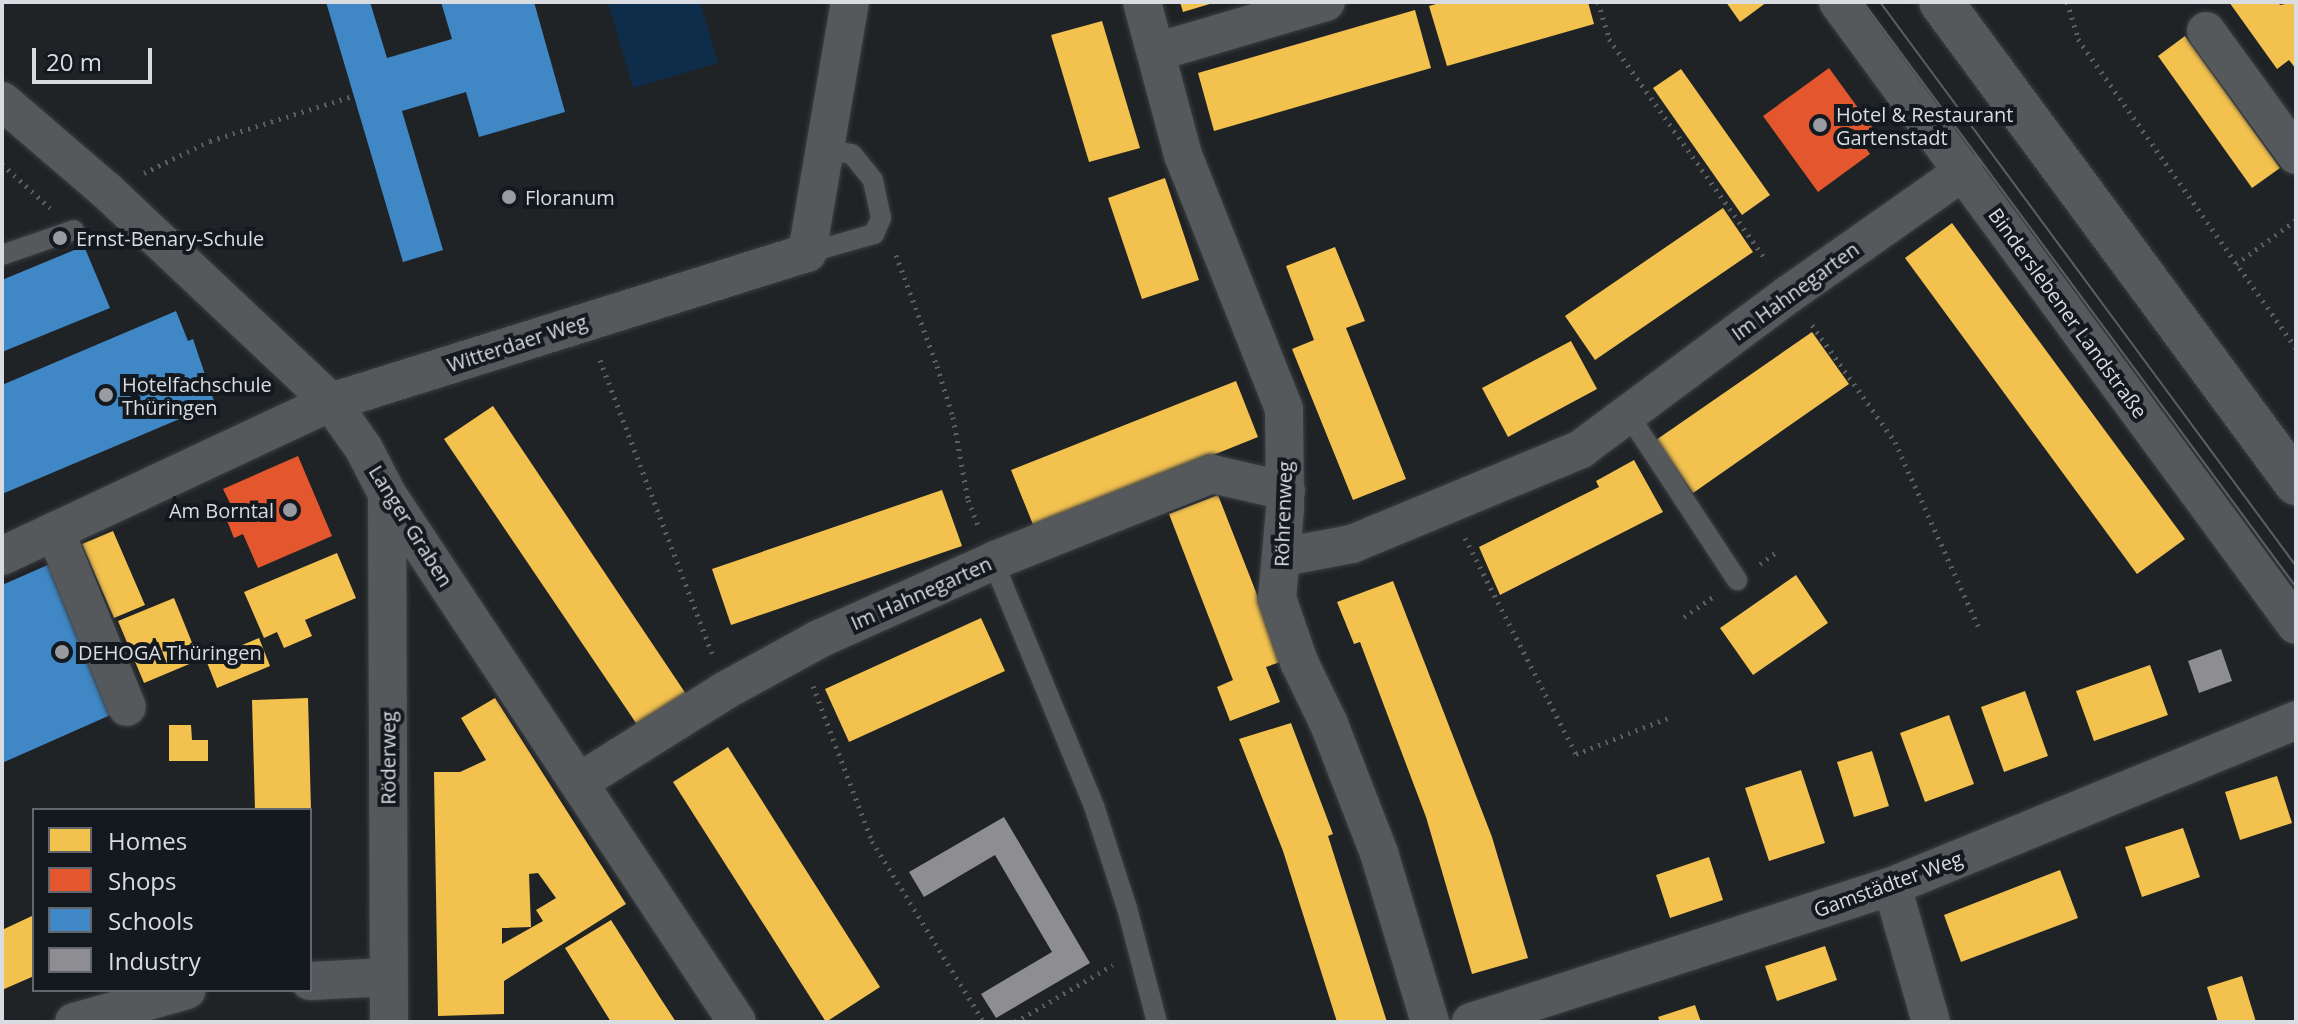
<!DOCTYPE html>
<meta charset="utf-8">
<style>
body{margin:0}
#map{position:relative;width:2298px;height:1024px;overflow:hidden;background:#202326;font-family:"Open Sans",sans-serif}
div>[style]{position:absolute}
.green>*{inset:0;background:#0d2d4a}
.homes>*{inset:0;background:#f2c14e}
.shops>*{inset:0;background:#e4572e}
.schools>*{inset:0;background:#3f88c5}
.industry>*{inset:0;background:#8d8d92}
.path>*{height:5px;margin-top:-2.5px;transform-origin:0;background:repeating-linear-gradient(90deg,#5c5e61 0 2px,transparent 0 8px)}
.roads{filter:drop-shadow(0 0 2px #3b3e41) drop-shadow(0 0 2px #3b3e41)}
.service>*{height:20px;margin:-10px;padding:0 10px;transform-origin:10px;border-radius:10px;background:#56595b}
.minor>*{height:38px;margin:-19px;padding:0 19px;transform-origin:19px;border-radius:19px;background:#56595b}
.secondary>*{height:44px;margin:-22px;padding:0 22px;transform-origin:22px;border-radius:22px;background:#56595b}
.tram>*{height:2px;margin:-1px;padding:0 1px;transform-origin:1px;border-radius:1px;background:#5e5f62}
.dots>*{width:22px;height:22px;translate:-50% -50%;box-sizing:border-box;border:4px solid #14191f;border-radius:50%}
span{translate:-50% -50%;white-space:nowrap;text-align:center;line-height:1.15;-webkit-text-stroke:8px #14191f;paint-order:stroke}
.poi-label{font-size:20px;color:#d9dce0}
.left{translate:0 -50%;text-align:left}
.right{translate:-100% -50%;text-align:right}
.street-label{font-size:20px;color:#d9dce0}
.frame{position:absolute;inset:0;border:4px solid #d9dce0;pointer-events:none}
.legend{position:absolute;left:32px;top:808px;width:280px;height:184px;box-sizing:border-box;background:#14191f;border:2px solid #63676c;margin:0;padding:10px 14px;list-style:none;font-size:24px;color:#d9dce0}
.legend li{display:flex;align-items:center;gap:16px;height:40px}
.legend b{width:40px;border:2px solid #63676c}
.scale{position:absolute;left:32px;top:48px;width:120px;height:36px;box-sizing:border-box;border:4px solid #d9dce0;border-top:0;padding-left:10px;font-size:24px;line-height:28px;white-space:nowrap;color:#d9dce0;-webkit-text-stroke:6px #14191f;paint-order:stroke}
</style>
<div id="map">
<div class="green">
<div style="clip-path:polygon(608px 2px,700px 2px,718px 63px,633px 88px)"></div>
</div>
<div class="homes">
<div style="clip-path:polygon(1180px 2px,1213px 2px,1213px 3px,1183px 12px)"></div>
<div style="clip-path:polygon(1443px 2px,1588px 2px,1594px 24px,1447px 66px,1429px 6px)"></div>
<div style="clip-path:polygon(1726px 2px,1767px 2px,1740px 22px)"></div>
<div style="clip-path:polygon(2229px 2px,2278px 2px,2280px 5px,2296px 2px,2296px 69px,2289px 60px,2277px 69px)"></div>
<div style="clip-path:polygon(1415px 10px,1431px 68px,1214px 131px,1198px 73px)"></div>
<div style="clip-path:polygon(1102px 21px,1140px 148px,1089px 162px,1051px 35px)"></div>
<div style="clip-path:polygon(2185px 36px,2280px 168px,2252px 188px,2158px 56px)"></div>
<div style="clip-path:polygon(1681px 69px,1770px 195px,1742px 215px,1653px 88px)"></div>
<div style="clip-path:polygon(1165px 178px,1199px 280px,1142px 299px,1108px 198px)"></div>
<div style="clip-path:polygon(1723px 208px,1753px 252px,1595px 360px,1565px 316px)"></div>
<div style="clip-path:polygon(1952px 223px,2185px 539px,2137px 574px,1905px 258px)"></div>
<div style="clip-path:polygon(1335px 247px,1365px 321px,1346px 328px,1406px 479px,1353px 500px,1292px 349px,1314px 340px,1286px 266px)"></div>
<div style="clip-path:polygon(1812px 332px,1849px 384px,1693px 493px,1656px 440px)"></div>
<div style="clip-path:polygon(1571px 341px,1597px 389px,1508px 437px,1482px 388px)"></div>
<div style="clip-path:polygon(1236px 381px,1258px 437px,1034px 527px,1011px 470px)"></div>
<div style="clip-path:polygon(493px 406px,686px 694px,638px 726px,444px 439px)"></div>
<div style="clip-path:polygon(1634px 460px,1663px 512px,1500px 595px,1479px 547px,1599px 487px,1596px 481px)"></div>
<div style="clip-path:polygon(942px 490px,962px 546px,731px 625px,712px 569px)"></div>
<div style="clip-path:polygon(1218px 495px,1283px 661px,1266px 667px,1280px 702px,1230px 721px,1217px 687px,1233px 680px,1169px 514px)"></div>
<div style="clip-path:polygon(113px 531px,145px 605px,114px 618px,82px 544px)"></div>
<div style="clip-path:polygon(337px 553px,356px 598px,305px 620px,312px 636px,284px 648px,277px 632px,264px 638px,244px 592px)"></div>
<div style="clip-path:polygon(1796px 575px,1828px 623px,1753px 675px,1720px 628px)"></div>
<div style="clip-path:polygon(1393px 581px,1492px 837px,1528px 958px,1472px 974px,1426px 817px,1360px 642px,1354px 644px,1337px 602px)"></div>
<div style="clip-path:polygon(174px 598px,199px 660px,144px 683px,118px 621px)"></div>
<div style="clip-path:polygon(981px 618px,1005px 671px,849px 742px,825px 689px)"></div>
<div style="clip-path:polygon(259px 638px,270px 666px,217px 688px,206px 660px)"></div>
<div style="clip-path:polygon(2150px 665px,2168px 715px,2094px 741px,2076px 691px)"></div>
<div style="clip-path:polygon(2025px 691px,2048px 756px,2004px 772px,1981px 707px)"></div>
<div style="clip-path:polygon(308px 698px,311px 810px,255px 810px,252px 700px)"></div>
<div style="clip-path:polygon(evenodd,495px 698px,626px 904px,504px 981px,504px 1014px,438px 1016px,434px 772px,460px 772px,486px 760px,461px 718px,495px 698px,538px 873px,556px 898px,536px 910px,543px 921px,502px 944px,502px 928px,531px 927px,529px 874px,538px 873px)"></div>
<div style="clip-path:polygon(1949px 715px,1974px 784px,1925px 802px,1900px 733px)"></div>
<div style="clip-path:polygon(1291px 723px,1333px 834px,1328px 836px,1387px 1022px,1337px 1022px,1283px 851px,1239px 739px)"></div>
<div style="clip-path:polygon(169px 725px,191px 725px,192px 740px,208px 740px,208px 761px,169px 761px)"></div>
<div style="clip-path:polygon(728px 747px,880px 987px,826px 1022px,673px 782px)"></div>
<div style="clip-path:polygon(1872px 751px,1889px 806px,1854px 817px,1837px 762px)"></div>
<div style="clip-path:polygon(1801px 770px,1825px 843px,1769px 861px,1745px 788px)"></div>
<div style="clip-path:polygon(2277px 776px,2292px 823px,2240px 840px,2225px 792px)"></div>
<div style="clip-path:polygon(2183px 828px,2200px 877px,2142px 897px,2125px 847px)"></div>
<div style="clip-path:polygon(1709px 857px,1723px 900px,1670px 918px,1656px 875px)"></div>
<div style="clip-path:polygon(2060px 870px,2078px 918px,1961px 962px,1944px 915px)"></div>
<div style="clip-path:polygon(34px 915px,34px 976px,2px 990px,2px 930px)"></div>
<div style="clip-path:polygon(611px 920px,659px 996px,676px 1022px,611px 1022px,565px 948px)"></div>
<div style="clip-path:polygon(1825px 946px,1837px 980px,1777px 1001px,1765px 966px)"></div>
<div style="clip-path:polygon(2242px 976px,2256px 1022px,2218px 1022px,2207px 987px)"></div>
<div style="clip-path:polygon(1695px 1005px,1701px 1022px,1660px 1022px,1658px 1017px)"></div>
</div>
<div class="shops">
<div style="clip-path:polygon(1829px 68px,1877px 134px,1863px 144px,1870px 154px,1818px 192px,1763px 116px)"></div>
<div style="clip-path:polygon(298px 456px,332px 536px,258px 568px,243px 534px,234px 538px,224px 513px,233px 509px,223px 489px)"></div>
</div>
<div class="schools">
<div style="clip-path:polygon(326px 2px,370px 2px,387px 58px,452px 39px,441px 2px,534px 2px,565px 112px,479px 137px,466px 92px,402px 111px,443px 250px,403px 262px)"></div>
<div style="clip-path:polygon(84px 246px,110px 308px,2px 352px,2px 280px)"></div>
<div style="clip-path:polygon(176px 311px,188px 341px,193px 339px,215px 404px,2px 494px,2px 385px)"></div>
<div style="clip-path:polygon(50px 564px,115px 713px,2px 763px,2px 585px)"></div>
</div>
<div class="industry">
<div style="clip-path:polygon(2221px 649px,2232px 681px,2199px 693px,2188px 661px)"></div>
<div style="clip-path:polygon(1004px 817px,1090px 963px,996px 1018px,981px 994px,1052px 952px,995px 855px,924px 897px,909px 872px)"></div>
</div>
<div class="path">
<div style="left:1598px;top:2px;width:39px;rotate:73deg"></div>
<div style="left:1609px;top:39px;width:272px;rotate:54.6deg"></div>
<div style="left:2067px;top:2px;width:39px;rotate:73deg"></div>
<div style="left:2078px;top:39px;width:378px;rotate:54.8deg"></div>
<div style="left:2px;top:164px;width:65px;rotate:42.5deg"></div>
<div style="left:144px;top:173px;width:73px;rotate:-25.9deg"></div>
<div style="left:210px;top:141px;width:150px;rotate:-17.5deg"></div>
<div style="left:896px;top:255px;width:118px;rotate:69.7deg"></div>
<div style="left:937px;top:366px;width:53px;rotate:72.6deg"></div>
<div style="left:953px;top:417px;width:84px;rotate:79.8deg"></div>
<div style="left:968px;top:500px;width:29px;rotate:68deg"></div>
<div style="left:2236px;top:264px;width:74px;rotate:-36.3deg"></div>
<div style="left:1812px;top:325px;width:143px;rotate:54.6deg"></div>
<div style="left:1895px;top:442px;width:202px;rotate:65.7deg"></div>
<div style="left:600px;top:360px;width:314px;rotate:69.1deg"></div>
<div style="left:1465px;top:538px;width:243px;rotate:62.8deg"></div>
<div style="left:1576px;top:754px;width:99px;rotate:-21.4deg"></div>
<div style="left:1760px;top:564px;width:22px;rotate:-36deg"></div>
<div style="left:1684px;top:617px;width:35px;rotate:-35deg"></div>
<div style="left:813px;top:686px;width:166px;rotate:69.2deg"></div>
<div style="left:872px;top:841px;width:213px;rotate:58.3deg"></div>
<div style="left:1015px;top:1022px;width:113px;rotate:-30.2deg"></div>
</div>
<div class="roads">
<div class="service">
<div style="left:807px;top:253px;width:70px;rotate:-15.8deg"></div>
<div style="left:874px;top:234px;width:17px;rotate:-66deg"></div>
<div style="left:881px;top:218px;width:39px;rotate:-102deg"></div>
<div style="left:873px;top:180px;width:33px;rotate:-129deg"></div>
<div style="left:852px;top:154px;width:27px;rotate:-170deg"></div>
<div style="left:2px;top:255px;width:76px;rotate:-19.1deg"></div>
<div style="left:1628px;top:414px;width:199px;rotate:56.7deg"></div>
<div style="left:993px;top:561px;width:265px;rotate:67.6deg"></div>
<div style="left:1094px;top:806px;width:107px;rotate:72.1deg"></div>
<div style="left:1127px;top:908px;width:118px;rotate:75.3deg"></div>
</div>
<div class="minor">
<div style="left:1142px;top:2px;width:158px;rotate:75deg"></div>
<div style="left:1183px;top:155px;width:273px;rotate:68.3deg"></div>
<div style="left:1284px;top:409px;width:100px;rotate:89.4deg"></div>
<div style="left:1285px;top:509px;width:89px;rotate:95.1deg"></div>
<div style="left:1277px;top:598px;width:68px;rotate:71deg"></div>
<div style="left:1299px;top:662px;width:69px;rotate:64.2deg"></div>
<div style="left:1329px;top:724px;width:138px;rotate:68.8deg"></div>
<div style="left:1379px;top:853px;width:177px;rotate:73.2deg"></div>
<div style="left:1838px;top:2px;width:773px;rotate:53.68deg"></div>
<div style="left:2206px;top:31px;width:153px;rotate:54deg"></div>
<div style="left:1156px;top:52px;width:177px;rotate:-16.4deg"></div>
<div style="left:2px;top:101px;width:138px;rotate:40.6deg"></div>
<div style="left:107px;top:191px;width:308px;rotate:43.3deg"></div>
<div style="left:331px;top:402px;width:57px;rotate:54.9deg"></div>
<div style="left:364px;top:449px;width:51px;rotate:62.9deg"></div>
<div style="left:387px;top:494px;width:633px;rotate:56.46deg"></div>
<div style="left:387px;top:494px;width:528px;rotate:89.78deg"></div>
<div style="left:55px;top:531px;width:190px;rotate:67.8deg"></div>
<div style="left:2px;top:556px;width:363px;rotate:-25.1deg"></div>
<div style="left:331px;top:402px;width:499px;rotate:-17.4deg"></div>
<div style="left:807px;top:253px;width:255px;rotate:-80.3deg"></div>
<div style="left:1283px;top:557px;width:70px;rotate:-10.7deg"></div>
<div style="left:1352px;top:544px;width:248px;rotate:-22.5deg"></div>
<div style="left:1581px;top:449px;width:259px;rotate:-36.7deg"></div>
<div style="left:1789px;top:294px;width:214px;rotate:-35.1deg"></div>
<div style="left:581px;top:781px;width:171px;rotate:-32.1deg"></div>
<div style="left:726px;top:690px;width:106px;rotate:-28.7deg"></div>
<div style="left:819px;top:639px;width:191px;rotate:-24.1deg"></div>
<div style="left:993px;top:561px;width:236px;rotate:-21.7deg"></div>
<div style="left:1212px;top:474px;width:76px;rotate:12.9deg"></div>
<div style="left:1892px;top:886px;width:141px;rotate:74deg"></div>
<div style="left:310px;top:981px;width:78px;rotate:-2.9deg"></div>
<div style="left:74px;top:1022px;width:117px;rotate:-15.8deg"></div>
<div style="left:1471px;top:1022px;width:442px;rotate:-17.9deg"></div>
<div style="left:1892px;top:886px;width:437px;rotate:-22.3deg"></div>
</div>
<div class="secondary">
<div style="left:1941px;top:2px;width:598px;rotate:53.57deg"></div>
</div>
</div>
<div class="tram">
<div style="left:1863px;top:2px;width:728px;rotate:53.49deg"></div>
<div style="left:1880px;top:2px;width:701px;rotate:53.59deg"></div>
</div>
<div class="dots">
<div style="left:1820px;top:125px;background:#989b9f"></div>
<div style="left:509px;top:197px;background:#989b9f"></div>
<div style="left:60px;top:238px;background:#989b9f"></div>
<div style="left:106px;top:395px;background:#989b9f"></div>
<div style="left:290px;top:510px;background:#989b9f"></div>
<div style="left:62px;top:652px;background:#989b9f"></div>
</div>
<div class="poi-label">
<span class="left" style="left:1836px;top:126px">Hotel &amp; Restaurant<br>Gartenstadt</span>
<span class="left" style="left:525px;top:197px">Floranum</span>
<span class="left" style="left:76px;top:238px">Ernst-Benary-Schule</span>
<span class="left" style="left:122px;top:396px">Hotelfachschule<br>Thüringen</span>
<span class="right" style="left:274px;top:510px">Am Borntal</span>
<span class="left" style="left:78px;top:652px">DEHOGA Thüringen</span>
</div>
<div class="street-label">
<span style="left:1795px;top:291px;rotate:-36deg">Im Hahnegarten</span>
<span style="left:2068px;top:313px;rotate:54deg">Binderslebener Landstraße</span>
<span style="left:517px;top:343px;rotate:-18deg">Witterdaer Weg</span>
<span style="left:1283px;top:514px;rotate:-88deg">Röhrenweg</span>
<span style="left:411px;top:526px;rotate:58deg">Langer Graben</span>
<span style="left:921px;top:593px;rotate:-24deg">Im Hahnegarten</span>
<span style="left:388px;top:758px;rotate:-90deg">Röderweg</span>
<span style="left:1888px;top:884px;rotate:-20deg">Gamstädter Weg</span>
</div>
<div class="frame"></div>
<ul class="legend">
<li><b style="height:22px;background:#f2c14e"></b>Homes</li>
<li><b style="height:22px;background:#e4572e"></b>Shops</li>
<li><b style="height:22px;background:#3f88c5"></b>Schools</li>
<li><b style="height:22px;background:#8d8d92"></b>Industry</li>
</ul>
<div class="scale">20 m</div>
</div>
